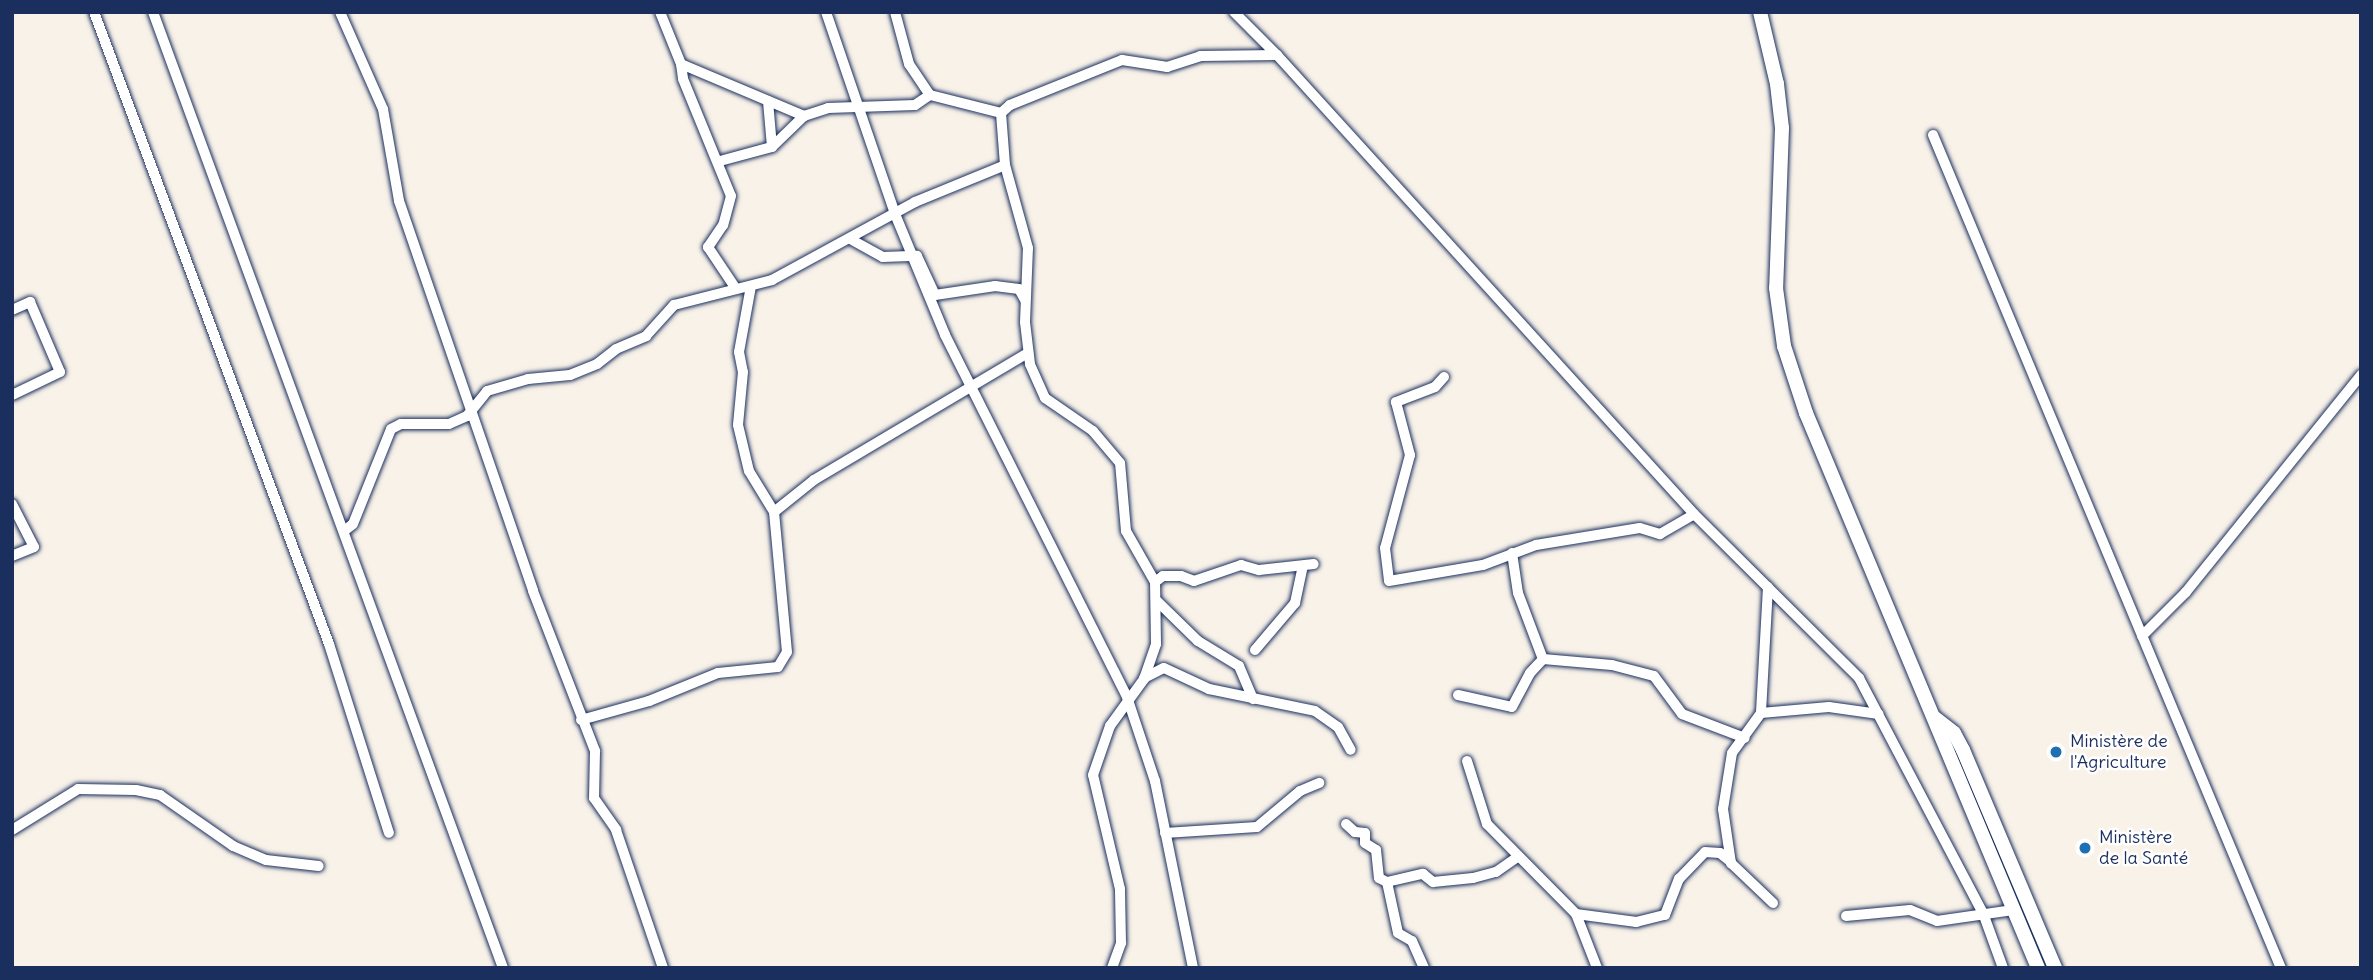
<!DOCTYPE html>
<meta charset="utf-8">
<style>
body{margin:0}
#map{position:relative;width:2373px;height:980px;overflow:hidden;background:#f8f2e9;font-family:Delius,sans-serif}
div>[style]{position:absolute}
.roads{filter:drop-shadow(0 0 2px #1b2f5e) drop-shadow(0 0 2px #1b2f5e)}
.minor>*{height:10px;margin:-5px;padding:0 5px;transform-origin:5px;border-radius:5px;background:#fff}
.secondary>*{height:14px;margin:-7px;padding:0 7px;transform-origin:7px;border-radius:7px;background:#fff}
.dots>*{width:19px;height:19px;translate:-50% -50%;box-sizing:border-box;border:4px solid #fff;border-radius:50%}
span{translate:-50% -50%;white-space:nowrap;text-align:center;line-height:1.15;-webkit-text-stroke:5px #fff;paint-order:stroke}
.poi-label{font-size:18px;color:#1b2f5e}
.left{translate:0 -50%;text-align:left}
.frame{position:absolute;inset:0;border:14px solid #1b2f5e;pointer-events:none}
</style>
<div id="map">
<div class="roads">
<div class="minor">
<div style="left:94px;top:12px;width:674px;rotate:69.6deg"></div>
<div style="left:329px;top:644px;width:198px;rotate:72.4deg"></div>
<div style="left:153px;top:12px;width:1018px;rotate:69.89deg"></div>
<div style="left:340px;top:12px;width:106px;rotate:66.1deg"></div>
<div style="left:383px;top:109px;width:93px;rotate:80.1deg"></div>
<div style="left:399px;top:201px;width:412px;rotate:71deg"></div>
<div style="left:533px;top:591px;width:172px;rotate:68.8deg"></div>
<div style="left:595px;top:751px;width:47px;rotate:91.2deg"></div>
<div style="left:594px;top:798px;width:39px;rotate:55deg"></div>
<div style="left:616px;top:830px;width:146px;rotate:71.2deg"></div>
<div style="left:660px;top:12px;width:56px;rotate:68deg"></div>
<div style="left:681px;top:64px;width:134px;rotate:22.9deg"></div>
<div style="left:804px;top:116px;width:25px;rotate:-18deg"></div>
<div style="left:828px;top:108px;width:87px;rotate:-2deg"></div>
<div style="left:915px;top:105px;width:18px;rotate:-34deg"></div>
<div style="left:826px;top:12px;width:213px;rotate:71.1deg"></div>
<div style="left:895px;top:214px;width:131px;rotate:67.5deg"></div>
<div style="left:945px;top:335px;width:405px;rotate:63.3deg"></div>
<div style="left:1127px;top:697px;width:89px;rotate:71.6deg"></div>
<div style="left:1155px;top:781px;width:191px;rotate:78.5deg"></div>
<div style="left:895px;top:12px;width:54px;rotate:74.9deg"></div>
<div style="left:909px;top:64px;width:37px;rotate:56deg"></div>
<div style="left:930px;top:95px;width:73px;rotate:14.2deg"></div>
<div style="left:1234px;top:12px;width:61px;rotate:45deg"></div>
<div style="left:1277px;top:55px;width:620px;rotate:47.74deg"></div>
<div style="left:1694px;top:514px;width:233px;rotate:44.8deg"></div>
<div style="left:1859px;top:678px;width:266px;rotate:62.2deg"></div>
<div style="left:1983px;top:913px;width:59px;rotate:70deg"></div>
<div style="left:681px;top:64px;width:15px;rotate:82deg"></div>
<div style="left:683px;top:79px;width:126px;rotate:67.7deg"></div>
<div style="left:731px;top:196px;width:30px;rotate:105deg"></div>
<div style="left:723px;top:225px;width:27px;rotate:124deg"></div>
<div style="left:708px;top:247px;width:50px;rotate:56.3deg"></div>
<div style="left:768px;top:101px;width:46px;rotate:85deg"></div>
<div style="left:1933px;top:135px;width:903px;rotate:67.33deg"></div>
<div style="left:720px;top:161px;width:54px;rotate:-15.1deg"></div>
<div style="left:772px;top:147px;width:45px;rotate:-44.1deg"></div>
<div style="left:852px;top:240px;width:35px;rotate:29deg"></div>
<div style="left:883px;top:257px;width:34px;rotate:-2deg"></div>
<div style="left:917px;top:256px;width:43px;rotate:65.2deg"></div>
<div style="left:935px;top:295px;width:61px;rotate:-8.5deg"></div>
<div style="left:995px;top:286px;width:24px;rotate:7deg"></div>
<div style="left:1019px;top:289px;width:13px;rotate:61deg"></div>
<div style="left:751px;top:286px;width:67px;rotate:100.3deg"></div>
<div style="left:739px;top:352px;width:20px;rotate:79deg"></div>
<div style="left:743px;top:372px;width:53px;rotate:95.4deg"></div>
<div style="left:738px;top:425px;width:47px;rotate:76.6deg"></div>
<div style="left:749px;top:471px;width:48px;rotate:58.6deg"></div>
<div style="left:12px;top:310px;width:20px;rotate:-24deg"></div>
<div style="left:30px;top:302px;width:76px;rotate:66.8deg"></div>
<div style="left:60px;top:372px;width:53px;rotate:154.4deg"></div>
<div style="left:1444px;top:377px;width:13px;rotate:132deg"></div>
<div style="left:1435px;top:387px;width:42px;rotate:159deg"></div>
<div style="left:1396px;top:402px;width:55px;rotate:75.2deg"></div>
<div style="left:1410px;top:455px;width:96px;rotate:105deg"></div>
<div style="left:1385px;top:548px;width:33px;rotate:83deg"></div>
<div style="left:1389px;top:581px;width:95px;rotate:-9.7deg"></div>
<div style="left:1483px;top:565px;width:57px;rotate:-20.7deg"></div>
<div style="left:1536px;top:545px;width:105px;rotate:-9.3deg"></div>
<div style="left:1640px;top:528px;width:21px;rotate:17deg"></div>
<div style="left:1660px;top:534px;width:39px;rotate:-30deg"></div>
<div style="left:12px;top:504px;width:48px;rotate:62.9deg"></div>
<div style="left:34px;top:547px;width:24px;rotate:158deg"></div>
<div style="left:344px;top:531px;width:11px;rotate:-38deg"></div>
<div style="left:353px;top:524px;width:102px;rotate:-68.2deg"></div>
<div style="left:391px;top:429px;width:11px;rotate:-27deg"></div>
<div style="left:401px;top:424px;width:48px"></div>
<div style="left:449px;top:424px;width:20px;rotate:-24deg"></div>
<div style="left:467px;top:416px;width:32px;rotate:-51deg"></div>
<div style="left:487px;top:391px;width:43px;rotate:-16.3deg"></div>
<div style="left:528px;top:379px;width:42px;rotate:-5.4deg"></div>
<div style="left:570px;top:375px;width:29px;rotate:-22deg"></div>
<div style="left:597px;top:364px;width:24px;rotate:-38deg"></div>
<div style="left:616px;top:349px;width:33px;rotate:-23deg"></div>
<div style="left:646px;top:336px;width:42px;rotate:-47.9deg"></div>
<div style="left:674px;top:305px;width:101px;rotate:-14.3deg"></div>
<div style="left:772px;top:280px;width:163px;rotate:-28.6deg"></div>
<div style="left:915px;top:202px;width:97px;rotate:-22.3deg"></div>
<div style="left:1512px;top:553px;width:40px;rotate:81.5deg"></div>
<div style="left:1518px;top:593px;width:71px;rotate:69.3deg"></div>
<div style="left:1155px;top:582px;width:10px;rotate:-37deg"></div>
<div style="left:1163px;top:576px;width:18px"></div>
<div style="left:1181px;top:576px;width:14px;rotate:21deg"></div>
<div style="left:1194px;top:581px;width:50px;rotate:-18.8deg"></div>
<div style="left:1241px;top:565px;width:19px;rotate:16deg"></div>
<div style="left:1259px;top:570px;width:55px;rotate:-6.2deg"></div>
<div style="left:1768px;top:587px;width:126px;rotate:93.2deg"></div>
<div style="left:1761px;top:713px;width:49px;rotate:125.9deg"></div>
<div style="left:1732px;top:753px;width:57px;rotate:99.1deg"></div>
<div style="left:1723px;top:809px;width:55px;rotate:81.6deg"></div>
<div style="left:1731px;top:863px;width:58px;rotate:43.6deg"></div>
<div style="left:1157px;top:601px;width:57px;rotate:44.3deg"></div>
<div style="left:1198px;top:641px;width:48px;rotate:31.4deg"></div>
<div style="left:1239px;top:666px;width:36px;rotate:67deg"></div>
<div style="left:2142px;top:636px;width:62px;rotate:-45deg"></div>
<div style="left:2186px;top:592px;width:279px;rotate:-51.1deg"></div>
<div style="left:1255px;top:650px;width:62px;rotate:-49.6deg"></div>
<div style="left:1295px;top:603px;width:38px;rotate:-78deg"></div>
<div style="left:1144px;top:678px;width:22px;rotate:-27deg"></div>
<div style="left:1164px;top:668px;width:50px;rotate:25deg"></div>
<div style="left:1209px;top:689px;width:108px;rotate:11.7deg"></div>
<div style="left:1315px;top:711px;width:28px;rotate:35deg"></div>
<div style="left:1338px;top:727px;width:26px;rotate:61deg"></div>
<div style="left:1458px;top:695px;width:55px;rotate:12.5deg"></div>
<div style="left:1512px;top:707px;width:38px;rotate:-62deg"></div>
<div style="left:1530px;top:673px;width:19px;rotate:-47deg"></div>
<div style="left:1543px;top:659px;width:69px;rotate:5deg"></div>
<div style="left:1612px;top:665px;width:43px;rotate:14.7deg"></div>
<div style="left:1654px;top:676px;width:47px;rotate:53.6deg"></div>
<div style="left:1682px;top:714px;width:67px;rotate:20.9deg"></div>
<div style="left:1761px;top:713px;width:68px;rotate:-5deg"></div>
<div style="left:1829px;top:707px;width:50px;rotate:8deg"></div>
<div style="left:581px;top:720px;width:71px;rotate:-15.6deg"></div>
<div style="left:649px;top:701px;width:74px;rotate:-22.1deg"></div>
<div style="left:718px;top:673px;width:60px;rotate:-5.7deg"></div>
<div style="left:778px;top:667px;width:17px;rotate:-59deg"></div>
<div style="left:787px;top:652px;width:141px;rotate:-95.3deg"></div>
<div style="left:774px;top:512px;width:51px;rotate:-38.7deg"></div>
<div style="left:814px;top:480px;width:249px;rotate:-30.7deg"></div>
<div style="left:1467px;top:761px;width:66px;rotate:72.4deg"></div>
<div style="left:1487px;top:824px;width:127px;rotate:45.3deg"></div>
<div style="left:1576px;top:914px;width:58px;rotate:68.7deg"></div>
<div style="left:1346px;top:824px;width:12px;rotate:42deg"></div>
<div style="left:1355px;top:832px;width:10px;rotate:6deg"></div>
<div style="left:1365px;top:833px;width:10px;rotate:90deg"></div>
<div style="left:1365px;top:843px;width:13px;rotate:32deg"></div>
<div style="left:1376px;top:850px;width:28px;rotate:84deg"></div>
<div style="left:1379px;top:878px;width:9px;rotate:27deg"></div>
<div style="left:1387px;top:882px;width:52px;rotate:77.8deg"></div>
<div style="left:1398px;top:933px;width:16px;rotate:30deg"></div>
<div style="left:1412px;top:941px;width:30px;rotate:66deg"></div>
<div style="left:12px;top:830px;width:78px;rotate:-31.8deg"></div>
<div style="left:78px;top:789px;width:58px;rotate:1deg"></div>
<div style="left:136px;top:790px;width:25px;rotate:12deg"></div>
<div style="left:160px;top:795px;width:89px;rotate:34.9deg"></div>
<div style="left:233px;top:846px;width:36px;rotate:23deg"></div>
<div style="left:266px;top:860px;width:53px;rotate:6.5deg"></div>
<div style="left:1165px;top:833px;width:92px;rotate:-3.7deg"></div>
<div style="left:1257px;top:827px;width:56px;rotate:-39.9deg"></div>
<div style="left:1300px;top:791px;width:21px;rotate:-23deg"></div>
<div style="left:1387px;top:882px;width:37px;rotate:-13deg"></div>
<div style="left:1423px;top:874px;width:13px;rotate:39deg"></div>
<div style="left:1433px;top:882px;width:40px;rotate:-5.7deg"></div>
<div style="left:1473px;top:878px;width:24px;rotate:-15deg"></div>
<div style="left:1496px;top:872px;width:24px;rotate:-35deg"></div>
<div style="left:1576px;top:914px;width:61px;rotate:7.6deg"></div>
<div style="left:1636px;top:922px;width:30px;rotate:-14deg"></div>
<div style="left:1665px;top:915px;width:39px;rotate:-69deg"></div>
<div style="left:1679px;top:879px;width:37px;rotate:-46deg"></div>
<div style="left:1705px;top:852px;width:15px;rotate:4deg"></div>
<div style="left:1720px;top:853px;width:14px;rotate:39deg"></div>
<div style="left:1846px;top:916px;width:64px;rotate:-5.4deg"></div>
<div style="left:1910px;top:910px;width:29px;rotate:22deg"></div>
<div style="left:1937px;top:921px;width:77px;rotate:-8.2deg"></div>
<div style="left:1112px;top:968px;width:27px;rotate:-70deg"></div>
<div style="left:1121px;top:943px;width:54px;rotate:-91.1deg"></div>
<div style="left:1120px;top:889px;width:117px;rotate:-103.3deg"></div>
<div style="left:1093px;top:775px;width:52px;rotate:-70.9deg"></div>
<div style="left:1110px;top:726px;width:58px;rotate:-54.1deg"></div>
<div style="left:1144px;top:679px;width:37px;rotate:-71deg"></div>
<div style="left:1156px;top:644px;width:62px;rotate:-90.9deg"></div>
<div style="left:1155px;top:582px;width:59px;rotate:-119.6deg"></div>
<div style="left:1126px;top:531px;width:68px;rotate:-95deg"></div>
<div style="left:1120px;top:463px;width:42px;rotate:-130.2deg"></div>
<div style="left:1093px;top:431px;width:58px;rotate:-145.5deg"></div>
<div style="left:1045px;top:398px;width:37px;rotate:-114deg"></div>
<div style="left:1030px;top:364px;width:42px;rotate:-96.8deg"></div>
<div style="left:1025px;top:322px;width:74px;rotate:-87.7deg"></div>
<div style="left:1028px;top:248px;width:86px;rotate:-105.5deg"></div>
<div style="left:1005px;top:165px;width:52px;rotate:-94.4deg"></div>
<div style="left:1001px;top:113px;width:12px;rotate:-42deg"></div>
<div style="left:1010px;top:105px;width:121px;rotate:-21.9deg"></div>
<div style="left:1122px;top:60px;width:46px;rotate:8.8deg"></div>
<div style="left:1167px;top:67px;width:35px;rotate:-18deg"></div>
<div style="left:1200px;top:56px;width:77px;rotate:-0.7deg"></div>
</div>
<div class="secondary">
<div style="left:1760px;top:12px;width:74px;rotate:76.7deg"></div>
<div style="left:1777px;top:84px;width:44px;rotate:83.5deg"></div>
<div style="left:1782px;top:128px;width:160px;rotate:92.1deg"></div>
<div style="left:1776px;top:288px;width:59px;rotate:82.1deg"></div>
<div style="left:1784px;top:346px;width:71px;rotate:71.8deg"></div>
<div style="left:1806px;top:413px;width:602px;rotate:67.31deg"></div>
<div style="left:1935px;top:718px;width:24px;rotate:38deg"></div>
<div style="left:1954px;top:733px;width:19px;rotate:62deg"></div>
<div style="left:1963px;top:750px;width:237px;rotate:67.1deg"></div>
</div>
</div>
<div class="dots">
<div style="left:2056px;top:752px;background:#1f6fb2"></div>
<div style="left:2085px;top:848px;background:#1f6fb2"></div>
</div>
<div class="poi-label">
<span class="left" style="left:2070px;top:752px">Ministère de<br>l'Agriculture</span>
<span class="left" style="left:2099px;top:848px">Ministère<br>de la Santé</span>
</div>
<div class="frame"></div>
</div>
